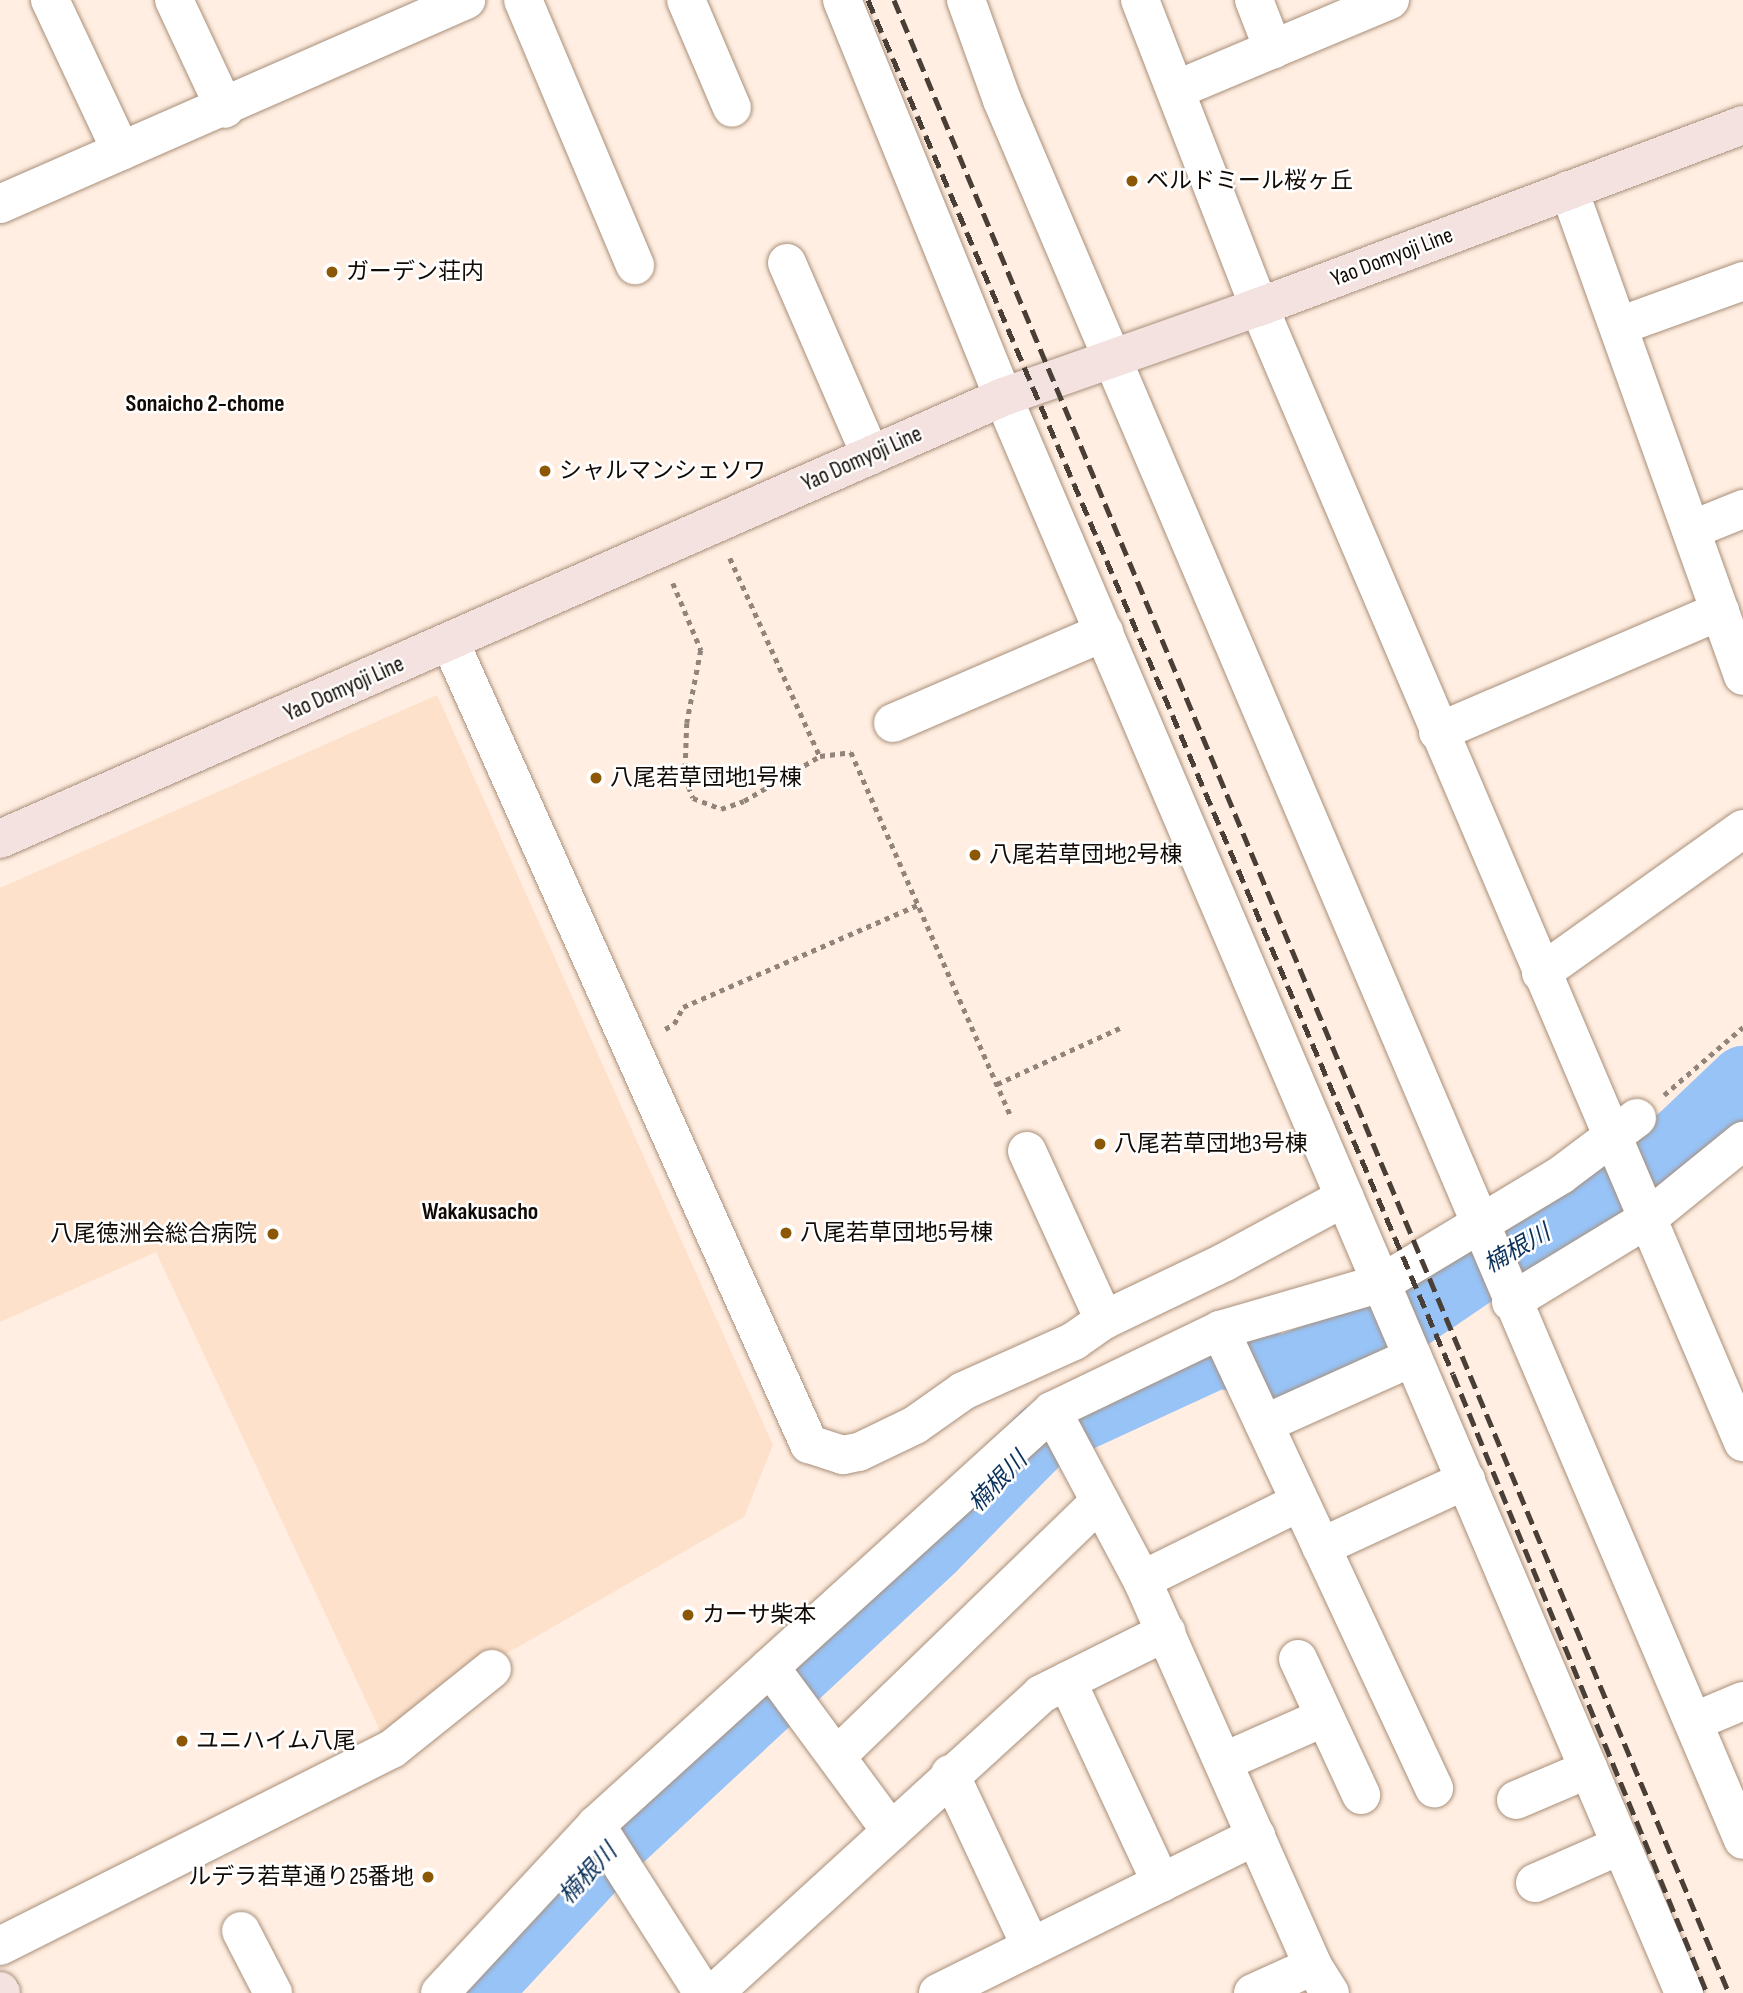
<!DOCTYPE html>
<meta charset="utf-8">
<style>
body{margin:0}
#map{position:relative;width:1743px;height:1993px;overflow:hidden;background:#ffeee1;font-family:"Sofia Sans Condensed","Noto Sans JP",sans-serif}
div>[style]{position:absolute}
.built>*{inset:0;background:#fde1cb}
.green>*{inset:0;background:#d2f1af}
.river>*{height:66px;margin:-33px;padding:0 33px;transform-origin:33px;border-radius:33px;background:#97c3f7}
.path>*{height:4.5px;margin-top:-2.25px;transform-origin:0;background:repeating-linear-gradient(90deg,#91847a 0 5px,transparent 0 10px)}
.roads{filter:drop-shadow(0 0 2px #a98f7a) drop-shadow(0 0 2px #a98f7a)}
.minor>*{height:38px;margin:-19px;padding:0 19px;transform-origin:19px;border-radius:19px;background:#fff}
.major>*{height:38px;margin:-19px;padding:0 19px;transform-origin:19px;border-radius:19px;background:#f4e2e0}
.rail>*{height:5px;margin-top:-2.5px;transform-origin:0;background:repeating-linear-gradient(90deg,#493f37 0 14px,transparent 0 21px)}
.dots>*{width:19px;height:19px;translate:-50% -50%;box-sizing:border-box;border:4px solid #fff;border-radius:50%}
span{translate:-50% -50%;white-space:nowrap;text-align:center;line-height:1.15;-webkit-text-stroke:5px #fff;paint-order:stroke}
.poi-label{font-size:23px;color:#120a04}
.left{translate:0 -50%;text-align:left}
.right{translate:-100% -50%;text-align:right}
.street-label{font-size:23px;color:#120a04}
.neighbourhood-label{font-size:24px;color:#120a04;font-weight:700}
.water-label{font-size:24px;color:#0c325b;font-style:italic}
</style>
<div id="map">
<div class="built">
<div style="clip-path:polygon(437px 695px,773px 1445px,744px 1517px,497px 1659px,383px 1737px,156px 1252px,0 1322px,0 888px)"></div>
</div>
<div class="green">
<div style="clip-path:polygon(1367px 1312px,1386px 1356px,1299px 1394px,1276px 1340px)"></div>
</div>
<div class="river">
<div style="left:477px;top:1993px;width:207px;rotate:-47.2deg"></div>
<div style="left:618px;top:1841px;width:430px;rotate:-42.9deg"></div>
<div style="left:933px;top:1548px;width:158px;rotate:-45.5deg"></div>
<div style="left:1044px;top:1435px;width:192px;rotate:-24.7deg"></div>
<div style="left:1218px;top:1355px;width:68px;rotate:11deg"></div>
<div style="left:1285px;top:1368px;width:124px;rotate:-21.2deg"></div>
<div style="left:1401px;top:1323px;width:128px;rotate:-34.2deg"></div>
<div style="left:1507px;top:1251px;width:87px;rotate:-27.5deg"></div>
<div style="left:1584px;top:1211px;width:121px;rotate:-37deg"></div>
<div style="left:1681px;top:1138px;width:86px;rotate:-43.6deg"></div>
</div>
<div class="path">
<div style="left:730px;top:558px;width:217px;rotate:65.6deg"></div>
<div style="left:820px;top:756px;width:31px;rotate:-7deg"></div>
<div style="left:851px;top:752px;width:400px;rotate:66.3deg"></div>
<div style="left:673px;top:583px;width:73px;rotate:67.3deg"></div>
<div style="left:701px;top:650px;width:74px;rotate:100.9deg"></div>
<div style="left:687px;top:723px;width:54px;rotate:92.1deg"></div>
<div style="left:685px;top:777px;width:22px;rotate:69deg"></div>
<div style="left:693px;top:798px;width:30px;rotate:21deg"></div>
<div style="left:721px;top:809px;width:24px;rotate:-19deg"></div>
<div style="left:744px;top:801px;width:88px;rotate:-30.6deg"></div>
<div style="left:665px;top:1029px;width:10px;rotate:-29deg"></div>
<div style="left:674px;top:1024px;width:19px;rotate:-62deg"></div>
<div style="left:683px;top:1007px;width:256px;rotate:-23.5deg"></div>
<div style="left:997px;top:1084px;width:135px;rotate:-24.5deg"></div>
<div style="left:1664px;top:1095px;width:104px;rotate:-40.7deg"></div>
</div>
<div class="roads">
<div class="minor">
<div style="left:50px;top:0;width:167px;rotate:64.8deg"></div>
<div style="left:174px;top:0;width:120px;rotate:64.9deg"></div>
<div style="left:523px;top:0;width:288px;rotate:67.1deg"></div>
<div style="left:686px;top:0;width:117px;rotate:66.9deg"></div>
<div style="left:842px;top:0;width:428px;rotate:67.9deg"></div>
<div style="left:1003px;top:397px;width:1735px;rotate:66.89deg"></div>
<div style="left:966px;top:0;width:106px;rotate:70.2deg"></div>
<div style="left:1002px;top:100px;width:1891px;rotate:66.93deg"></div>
<div style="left:1140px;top:0;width:329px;rotate:68.8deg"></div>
<div style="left:1259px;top:307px;width:1234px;rotate:66.91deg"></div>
<div style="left:1254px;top:0;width:53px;rotate:68.8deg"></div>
<div style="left:1178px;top:89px;width:230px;rotate:-22.8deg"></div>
<div style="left:1569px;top:190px;width:516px;rotate:70.3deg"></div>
<div style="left:0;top:204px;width:509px;rotate:-23.64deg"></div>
<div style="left:787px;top:263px;width:210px;rotate:66.5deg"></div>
<div style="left:1619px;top:326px;width:132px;rotate:-19.9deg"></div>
<div style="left:1691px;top:530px;width:56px;rotate:-22deg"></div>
<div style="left:450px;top:642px;width:879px;rotate:65.89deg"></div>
<div style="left:809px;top:1444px;width:36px;rotate:18deg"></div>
<div style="left:843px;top:1455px;width:16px;rotate:-11deg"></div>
<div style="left:859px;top:1452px;width:62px;rotate:-25.7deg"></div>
<div style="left:915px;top:1425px;width:59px;rotate:-35.3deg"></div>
<div style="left:963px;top:1391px;width:122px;rotate:-24.2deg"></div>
<div style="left:1074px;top:1341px;width:37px;rotate:-35deg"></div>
<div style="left:1104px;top:1320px;width:134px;rotate:-25.6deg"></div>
<div style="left:1225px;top:1262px;width:136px;rotate:-28.4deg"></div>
<div style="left:893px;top:723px;width:230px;rotate:-23.3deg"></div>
<div style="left:1438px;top:732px;width:307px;rotate:-23.2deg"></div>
<div style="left:1541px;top:973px;width:248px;rotate:-35.5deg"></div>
<div style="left:1027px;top:1151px;width:186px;rotate:65.5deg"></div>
<div style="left:1511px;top:1302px;width:159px;rotate:-31.4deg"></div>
<div style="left:1647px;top:1219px;width:124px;rotate:-39.1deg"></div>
<div style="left:1220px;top:1330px;width:506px;rotate:64.96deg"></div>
<div style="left:1052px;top:1411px;width:191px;rotate:62deg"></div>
<div style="left:1142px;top:1580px;width:422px;rotate:66.1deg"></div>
<div style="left:1313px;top:1966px;width:32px;rotate:58deg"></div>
<div style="left:1264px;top:1424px;width:163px;rotate:-24.2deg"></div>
<div style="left:1321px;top:1547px;width:160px;rotate:-24.8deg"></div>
<div style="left:1142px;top:1580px;width:176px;rotate:-26.3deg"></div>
<div style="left:1298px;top:1659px;width:150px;rotate:65.1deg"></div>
<div style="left:770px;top:1667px;width:204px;rotate:53.6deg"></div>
<div style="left:1067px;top:1681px;width:223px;rotate:65deg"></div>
<div style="left:1693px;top:1722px;width:54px;rotate:-22.8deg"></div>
<div style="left:837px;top:1756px;width:366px;rotate:-44.1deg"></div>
<div style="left:1223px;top:1762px;width:111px;rotate:-23.8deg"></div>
<div style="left:950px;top:1774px;width:191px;rotate:64.9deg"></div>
<div style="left:1516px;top:1800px;width:79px;rotate:-23deg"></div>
<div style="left:596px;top:1825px;width:199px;rotate:57.5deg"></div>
<div style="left:1535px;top:1883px;width:94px;rotate:-23.8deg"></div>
<div style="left:241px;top:1931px;width:70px;rotate:62.7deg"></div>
<div style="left:0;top:1946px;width:439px;rotate:-26.7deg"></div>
<div style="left:392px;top:1749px;width:128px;rotate:-38.7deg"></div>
<div style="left:440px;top:1993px;width:229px;rotate:-47.1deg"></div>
<div style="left:596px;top:1825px;width:616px;rotate:-42.24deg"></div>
<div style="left:1052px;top:1411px;width:187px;rotate:-25.7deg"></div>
<div style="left:1220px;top:1330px;width:169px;rotate:-16.2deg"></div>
<div style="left:1382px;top:1283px;width:209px;rotate:-31.1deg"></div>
<div style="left:1561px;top:1175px;width:95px;rotate:-36.9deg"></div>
<div style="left:714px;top:1993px;width:443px;rotate:-42.4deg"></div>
<div style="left:1041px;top:1694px;width:140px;rotate:-26.4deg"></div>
<div style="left:938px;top:1993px;width:355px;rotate:-26.3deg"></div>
<div style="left:1253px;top:1993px;width:66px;rotate:-24.2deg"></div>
</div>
<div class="major">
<div style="left:0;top:839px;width:1096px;rotate:-23.78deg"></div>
<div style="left:1003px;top:397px;width:271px;rotate:-19.4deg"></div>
<div style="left:1259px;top:307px;width:517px;rotate:-20.61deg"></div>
<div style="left:0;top:1991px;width:2px;rotate:63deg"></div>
</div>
</div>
<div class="rail">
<div style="left:868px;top:0;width:1493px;rotate:66.94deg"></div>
<div style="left:1453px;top:1374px;width:669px;rotate:67.69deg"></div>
<div style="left:894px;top:0;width:2161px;rotate:67.27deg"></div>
</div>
<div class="dots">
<div style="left:1132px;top:181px;background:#8c5806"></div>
<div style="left:332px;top:272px;background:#8c5806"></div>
<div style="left:545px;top:471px;background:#8c5806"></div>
<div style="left:596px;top:778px;background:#8c5806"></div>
<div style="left:975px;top:855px;background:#8c5806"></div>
<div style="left:1100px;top:1144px;background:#8c5806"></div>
<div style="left:786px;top:1233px;background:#8c5806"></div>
<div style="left:273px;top:1234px;background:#8c5806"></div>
<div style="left:688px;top:1615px;background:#8c5806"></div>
<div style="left:182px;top:1741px;background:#8c5806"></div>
<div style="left:428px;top:1877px;background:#8c5806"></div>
</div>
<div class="poi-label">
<span class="left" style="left:1146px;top:181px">ベルドミール桜ヶ丘</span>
<span class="left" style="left:346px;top:272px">ガーデン荘内</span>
<span class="left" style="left:559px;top:471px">シャルマンシェソワ</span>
<span class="left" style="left:610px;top:778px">八尾若草団地1号棟</span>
<span class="left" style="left:989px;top:855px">八尾若草団地2号棟</span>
<span class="left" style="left:1114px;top:1144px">八尾若草団地3号棟</span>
<span class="left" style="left:800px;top:1233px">八尾若草団地5号棟</span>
<span class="right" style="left:257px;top:1234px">八尾徳洲会総合病院</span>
<span class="left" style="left:702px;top:1615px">カーサ柴本</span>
<span class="left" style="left:196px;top:1741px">ユニハイム八尾</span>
<span class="right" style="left:414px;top:1877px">ルデラ若草通り25番地</span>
</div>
<div class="street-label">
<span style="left:1392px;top:257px;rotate:-21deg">Yao Domyoji Line</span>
<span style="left:862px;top:459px;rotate:-24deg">Yao Domyoji Line</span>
<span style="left:344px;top:689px;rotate:-24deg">Yao Domyoji Line</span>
</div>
<div class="neighbourhood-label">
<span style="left:205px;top:404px">Sonaicho 2-chome</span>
<span style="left:480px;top:1212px">Wakakusacho</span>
</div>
<div class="water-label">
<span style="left:1517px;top:1249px;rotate:-30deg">楠根川</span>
<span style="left:998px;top:1482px;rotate:-46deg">楠根川</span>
<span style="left:588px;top:1874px;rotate:-47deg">楠根川</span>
</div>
</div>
